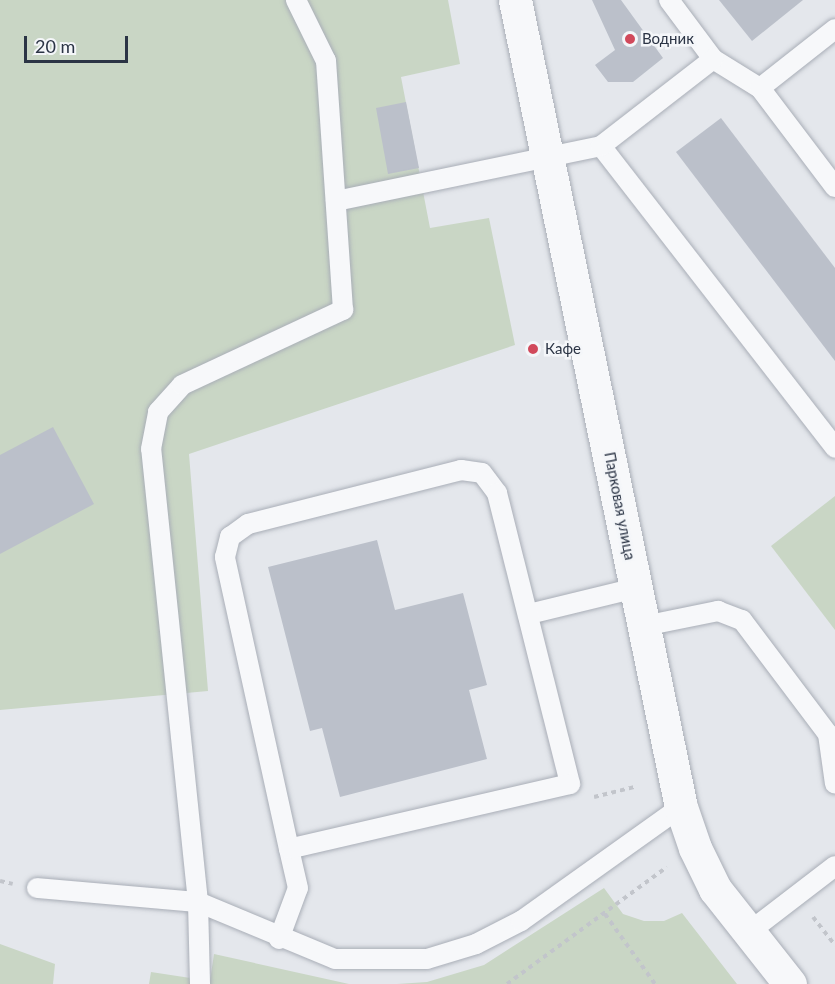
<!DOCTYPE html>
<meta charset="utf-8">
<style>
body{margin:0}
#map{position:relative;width:835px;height:984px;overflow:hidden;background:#e4e7ec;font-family:Lato,sans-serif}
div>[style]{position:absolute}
.green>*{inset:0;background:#c9d6c5}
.building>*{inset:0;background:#bbc0ca}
.path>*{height:4px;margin-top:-2px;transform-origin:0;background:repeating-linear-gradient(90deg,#c2c5cb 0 4.5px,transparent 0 9px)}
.roads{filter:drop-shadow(0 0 2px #a9aeb7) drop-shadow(0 0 2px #a9aeb7)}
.service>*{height:20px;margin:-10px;padding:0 10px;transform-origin:10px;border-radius:10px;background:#f7f8fa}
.tertiary>*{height:33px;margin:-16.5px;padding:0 16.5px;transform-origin:16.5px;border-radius:16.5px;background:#f7f8fa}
.dots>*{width:16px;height:16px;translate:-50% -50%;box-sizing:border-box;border:3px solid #f4f6f9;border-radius:50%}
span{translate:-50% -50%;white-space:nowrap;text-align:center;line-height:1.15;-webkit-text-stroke:5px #f4f6f9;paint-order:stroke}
.poi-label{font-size:15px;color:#2b3445}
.left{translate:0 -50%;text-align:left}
.street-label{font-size:15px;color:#2b3445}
.scale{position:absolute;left:24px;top:36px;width:104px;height:27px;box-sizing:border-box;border:3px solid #2b3445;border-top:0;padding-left:8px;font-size:18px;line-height:21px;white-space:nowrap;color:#2b3445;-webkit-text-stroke:4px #f4f6f9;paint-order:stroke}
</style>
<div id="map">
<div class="green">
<div style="clip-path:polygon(0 0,448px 0,460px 64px,401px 77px,430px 228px,489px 218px,515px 345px,189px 454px,208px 691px,0 710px)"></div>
<div style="clip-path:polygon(835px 496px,835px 630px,771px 546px)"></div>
<div style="clip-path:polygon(604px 888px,623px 914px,644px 921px,664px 921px,682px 913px,737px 984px,397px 984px,427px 982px,484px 965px)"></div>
<div style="clip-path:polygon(0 944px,55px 964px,53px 984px,0 984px)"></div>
<div style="clip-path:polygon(214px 954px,349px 984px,149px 984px,151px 972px,210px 981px)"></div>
</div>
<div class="building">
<div style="clip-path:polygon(592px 0,621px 0,663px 58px,633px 82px,608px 82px,595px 65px,615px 50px)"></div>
<div style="clip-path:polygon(719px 0,803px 0,752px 41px)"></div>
<div style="clip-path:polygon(406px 102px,419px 168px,388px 174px,376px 108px)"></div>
<div style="clip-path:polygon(721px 118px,835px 268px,835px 361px,676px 152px)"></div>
<div style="clip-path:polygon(53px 427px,94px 504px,0 554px,0 455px)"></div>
<div style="clip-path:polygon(377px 540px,395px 610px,463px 593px,487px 685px,469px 690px,487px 759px,340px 797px,322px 728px,310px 731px,268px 567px)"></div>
</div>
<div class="path">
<div style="left:594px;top:797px;width:41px;rotate:-14deg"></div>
<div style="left:0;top:881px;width:13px;rotate:13deg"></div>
<div style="left:605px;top:914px;width:86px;rotate:54.5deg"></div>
<div style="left:813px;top:917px;width:36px;rotate:52deg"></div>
<div style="left:507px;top:984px;width:198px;rotate:-36.2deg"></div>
</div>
<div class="roads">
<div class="service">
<div style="left:669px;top:0;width:74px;rotate:53.3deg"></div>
<div style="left:713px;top:59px;width:55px;rotate:31.7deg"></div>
<div style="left:760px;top:88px;width:124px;rotate:52.9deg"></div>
<div style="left:760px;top:88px;width:95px;rotate:-38.2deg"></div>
<div style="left:601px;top:146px;width:382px;rotate:52.2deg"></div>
<div style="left:336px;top:201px;width:271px;rotate:-11.7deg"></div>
<div style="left:601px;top:146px;width:142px;rotate:-37.8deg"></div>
<div style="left:529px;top:614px;width:110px;rotate:-13.7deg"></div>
<div style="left:644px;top:626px;width:76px;rotate:-11.5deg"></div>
<div style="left:718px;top:611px;width:26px;rotate:21deg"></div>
<div style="left:742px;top:620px;width:143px;rotate:53deg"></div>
<div style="left:828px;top:734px;width:50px;rotate:82deg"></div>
<div style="left:37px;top:888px;width:162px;rotate:5deg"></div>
<div style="left:198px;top:902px;width:148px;rotate:22.6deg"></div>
<div style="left:335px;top:959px;width:92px"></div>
<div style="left:427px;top:959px;width:51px;rotate:-17deg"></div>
<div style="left:476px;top:944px;width:51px;rotate:-27.1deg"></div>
<div style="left:521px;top:921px;width:196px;rotate:-35.5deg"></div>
<div style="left:749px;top:932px;width:108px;rotate:-37.5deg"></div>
<div style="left:279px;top:939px;width:54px;rotate:-69.6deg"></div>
<div style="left:298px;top:888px;width:40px;rotate:-103deg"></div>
<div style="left:289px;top:849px;width:299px;rotate:-102.4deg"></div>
<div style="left:225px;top:557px;width:21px;rotate:-76deg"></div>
<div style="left:230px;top:537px;width:22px;rotate:-36deg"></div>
<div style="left:248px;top:524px;width:220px;rotate:-14.2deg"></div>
<div style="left:461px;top:470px;width:21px;rotate:8deg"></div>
<div style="left:482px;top:473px;width:25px;rotate:53deg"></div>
<div style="left:497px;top:493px;width:300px;rotate:75.9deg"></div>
<div style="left:570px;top:784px;width:288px;rotate:167deg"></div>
<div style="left:200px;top:984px;width:82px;rotate:-91.4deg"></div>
<div style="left:198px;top:902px;width:455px;rotate:-95.9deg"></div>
<div style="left:151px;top:449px;width:38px;rotate:-79deg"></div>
<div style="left:158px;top:412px;width:36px;rotate:-48deg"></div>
<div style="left:182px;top:385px;width:178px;rotate:-25deg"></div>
<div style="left:343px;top:310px;width:250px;rotate:-93.9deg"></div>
<div style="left:326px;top:61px;width:68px;rotate:-116.2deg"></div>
</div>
<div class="tertiary">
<div style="left:515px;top:0;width:824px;rotate:78.38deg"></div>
<div style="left:681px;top:807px;width:43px;rotate:71.1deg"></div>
<div style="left:695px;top:848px;width:46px;rotate:64deg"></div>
<div style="left:715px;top:889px;width:121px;rotate:51.7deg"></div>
</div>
</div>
<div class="dots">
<div style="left:630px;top:39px;background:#d1495b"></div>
<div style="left:533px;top:349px;background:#d1495b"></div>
</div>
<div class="poi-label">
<span class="left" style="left:642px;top:39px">Водник</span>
<span class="left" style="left:545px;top:349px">Кафе</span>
</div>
<div class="street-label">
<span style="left:620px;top:506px;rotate:79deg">Парковая улица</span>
</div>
<div class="scale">20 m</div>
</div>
